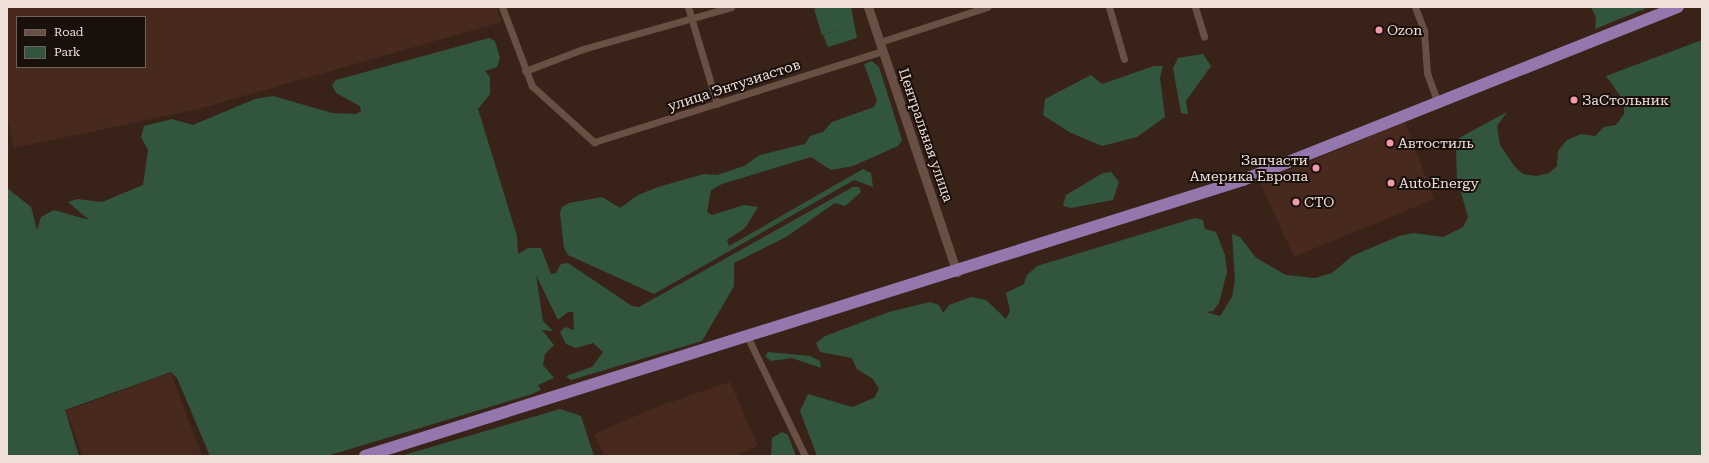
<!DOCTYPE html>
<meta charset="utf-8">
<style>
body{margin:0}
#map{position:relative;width:1709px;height:463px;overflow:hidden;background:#392319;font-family:"Roboto Serif",serif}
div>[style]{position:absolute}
.built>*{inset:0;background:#472a1d}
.green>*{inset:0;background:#32563d}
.minor>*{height:7px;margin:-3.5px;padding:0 3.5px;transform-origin:3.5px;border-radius:3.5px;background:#694f44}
.tertiary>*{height:9px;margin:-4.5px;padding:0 4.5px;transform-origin:4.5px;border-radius:4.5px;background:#694f44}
.trunk>*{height:12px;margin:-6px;padding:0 6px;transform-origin:6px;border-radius:6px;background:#9477ad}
.dots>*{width:11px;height:11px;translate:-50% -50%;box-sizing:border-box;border:2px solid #190f0b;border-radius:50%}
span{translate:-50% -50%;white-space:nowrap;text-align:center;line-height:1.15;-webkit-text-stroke:4px #190f0b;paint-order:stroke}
.poi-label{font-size:14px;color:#efdfd9}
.left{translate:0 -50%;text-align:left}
.right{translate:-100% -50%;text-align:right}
.street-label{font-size:14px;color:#efdfd9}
.frame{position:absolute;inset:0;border:8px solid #efdfd9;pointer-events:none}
.legend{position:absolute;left:16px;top:16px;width:130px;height:52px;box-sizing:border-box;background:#190f0b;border:1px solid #6f625d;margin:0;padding:5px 7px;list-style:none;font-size:12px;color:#efdfd9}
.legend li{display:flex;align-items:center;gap:8px;height:20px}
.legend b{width:20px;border:1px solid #6f625d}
</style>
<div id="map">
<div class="built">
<div style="clip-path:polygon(evenodd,7px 7px,497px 7px,501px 22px,198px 109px,14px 148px,7px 118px,7px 7px,17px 17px,145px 17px,145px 67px,17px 67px,17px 17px)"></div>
<div style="clip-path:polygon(1405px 122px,1434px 199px,1294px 257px,1260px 182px)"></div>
<div style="clip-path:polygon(171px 373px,202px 456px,83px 456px,66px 411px)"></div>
<div style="clip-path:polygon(730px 382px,758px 446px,735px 456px,605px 456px,594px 434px,659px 406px)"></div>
</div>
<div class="green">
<div style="clip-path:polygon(819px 7px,851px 7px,857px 38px,828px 47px,823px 35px,846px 27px,822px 35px,814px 9px)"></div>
<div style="clip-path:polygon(1591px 7px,1649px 7px,1595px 29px,1596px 18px)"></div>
<div style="clip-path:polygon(489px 38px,495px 41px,500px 58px,497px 67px,485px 71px,490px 77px,490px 94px,478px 109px,517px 236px,518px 254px,528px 248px,541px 248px,551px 274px,556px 273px,561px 264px,568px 263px,632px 306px,639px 307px,853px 187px,859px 187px,861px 192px,845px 206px,835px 203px,786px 237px,734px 263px,734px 286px,702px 341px,571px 380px,566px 376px,592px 367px,603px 352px,593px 343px,576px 348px,566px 344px,560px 332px,565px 327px,574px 330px,573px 312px,568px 312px,558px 320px,536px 275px,543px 321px,553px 331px,542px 330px,554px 345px,545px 354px,543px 365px,554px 378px,538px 385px,541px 390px,529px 395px,327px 456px,210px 456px,177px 378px,171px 372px,65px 410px,79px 456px,7px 456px,7px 188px,31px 207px,37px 230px,41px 217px,54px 210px,89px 220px,68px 202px,77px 199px,102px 202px,143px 185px,148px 150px,141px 137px,144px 126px,172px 119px,193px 125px,255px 99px,273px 96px,332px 113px,356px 114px,361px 111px,360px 106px,336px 93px,332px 85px,336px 80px)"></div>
<div style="clip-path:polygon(1702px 40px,1702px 456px,817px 456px,800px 411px,808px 394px,852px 407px,874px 398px,879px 389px,873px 379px,857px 369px,852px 358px,820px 352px,816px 343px,825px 336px,889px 312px,930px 302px,939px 305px,943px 313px,949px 305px,971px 297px,986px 300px,1006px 319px,1010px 311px,1006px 293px,1024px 284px,1027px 275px,1037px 266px,1195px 218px,1203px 220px,1205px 229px,1216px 232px,1225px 255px,1227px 272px,1219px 303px,1213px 311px,1206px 312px,1220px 316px,1232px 297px,1235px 280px,1232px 234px,1240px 237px,1256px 258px,1286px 275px,1315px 278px,1332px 273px,1352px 256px,1399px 236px,1413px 233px,1443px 237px,1463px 227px,1468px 217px,1457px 179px,1456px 146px,1459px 138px,1507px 112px,1497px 126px,1500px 145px,1515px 167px,1523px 174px,1536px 176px,1549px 173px,1557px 166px,1558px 151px,1567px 140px,1581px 134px,1595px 136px,1604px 127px,1616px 125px,1624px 114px,1624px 101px,1606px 76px)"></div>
<div style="clip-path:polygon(1203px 54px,1211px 66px,1186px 101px,1188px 114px,1181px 113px,1173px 68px,1178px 58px)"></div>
<div style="clip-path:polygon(872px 61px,879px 67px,902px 140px,898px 146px,853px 166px,831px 170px,811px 157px,722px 184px,711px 190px,707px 212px,712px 215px,744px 205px,758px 207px,745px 228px,727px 240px,729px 246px,863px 169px,871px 173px,873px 187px,854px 180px,654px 294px,568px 255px,564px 248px,560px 213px,562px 207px,569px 203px,602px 197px,620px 208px,638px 195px,658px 187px,704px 174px,717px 175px,744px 166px,760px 155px,805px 144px,810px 136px,823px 132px,832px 122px,874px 107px,877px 100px,864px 64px)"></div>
<div style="clip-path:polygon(1154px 66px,1163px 66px,1160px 78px,1165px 117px,1137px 137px,1102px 146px,1069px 132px,1043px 115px,1045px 99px,1091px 75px,1102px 84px)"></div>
<div style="clip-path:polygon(1111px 172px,1119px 182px,1113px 200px,1071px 208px,1063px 206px,1066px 195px,1103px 173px)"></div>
<div style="clip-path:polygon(768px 352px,810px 356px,820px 361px,821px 368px,792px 358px,771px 361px,765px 356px)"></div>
<div style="clip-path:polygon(560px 409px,581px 416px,594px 456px,401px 456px)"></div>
<div style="clip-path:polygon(782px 432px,788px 435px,796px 456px,771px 456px,772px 438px)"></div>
</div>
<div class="minor">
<div style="left:502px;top:7px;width:85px;rotate:69.2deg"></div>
<div style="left:532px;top:86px;width:84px;rotate:42.1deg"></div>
<div style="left:594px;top:142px;width:303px;rotate:-17.5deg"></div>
<div style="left:688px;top:7px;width:101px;rotate:73.4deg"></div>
<div style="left:1109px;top:7px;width:54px;rotate:73.9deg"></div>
<div style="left:1195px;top:7px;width:31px;rotate:73deg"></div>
<div style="left:1415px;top:7px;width:26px;rotate:69deg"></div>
<div style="left:1424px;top:31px;width:42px;rotate:85.9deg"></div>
<div style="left:1427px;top:73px;width:33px;rotate:70deg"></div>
<div style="left:880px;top:42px;width:113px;rotate:-18.1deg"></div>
<div style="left:525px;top:71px;width:62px;rotate:-20.8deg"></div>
<div style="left:583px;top:49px;width:154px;rotate:-15.8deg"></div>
<div style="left:748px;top:338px;width:131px;rotate:64.2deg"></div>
</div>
<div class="tertiary">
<div style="left:868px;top:7px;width:280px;rotate:71.5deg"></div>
</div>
<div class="trunk">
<div style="left:365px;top:456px;width:920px;rotate:-17.45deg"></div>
<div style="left:1243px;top:180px;width:468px;rotate:-21.7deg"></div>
</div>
<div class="dots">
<div style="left:1379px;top:30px;background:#f39aaa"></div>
<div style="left:1574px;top:100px;background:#f39aaa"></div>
<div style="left:1390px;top:143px;background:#f39aaa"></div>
<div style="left:1316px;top:168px;background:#f39aaa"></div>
<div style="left:1391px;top:183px;background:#f39aaa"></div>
<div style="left:1296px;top:202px;background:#f39aaa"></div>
</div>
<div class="poi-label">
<span class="left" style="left:1387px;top:30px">Ozon</span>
<span class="left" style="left:1582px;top:100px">ЗаСтольник</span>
<span class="left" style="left:1398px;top:143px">Автостиль</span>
<span class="right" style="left:1308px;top:168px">Запчасти<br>Америка Европа</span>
<span class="left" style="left:1399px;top:183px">AutoEnergy</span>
<span class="left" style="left:1304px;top:202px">СТО</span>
</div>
<div class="street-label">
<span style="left:734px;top:85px;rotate:-18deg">улица Энтузиастов</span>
<span style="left:926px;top:135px;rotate:71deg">Центральная улица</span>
</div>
<div class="frame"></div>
<ul class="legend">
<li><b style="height:5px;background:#694f44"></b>Road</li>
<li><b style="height:11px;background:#32563d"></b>Park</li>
</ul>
</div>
